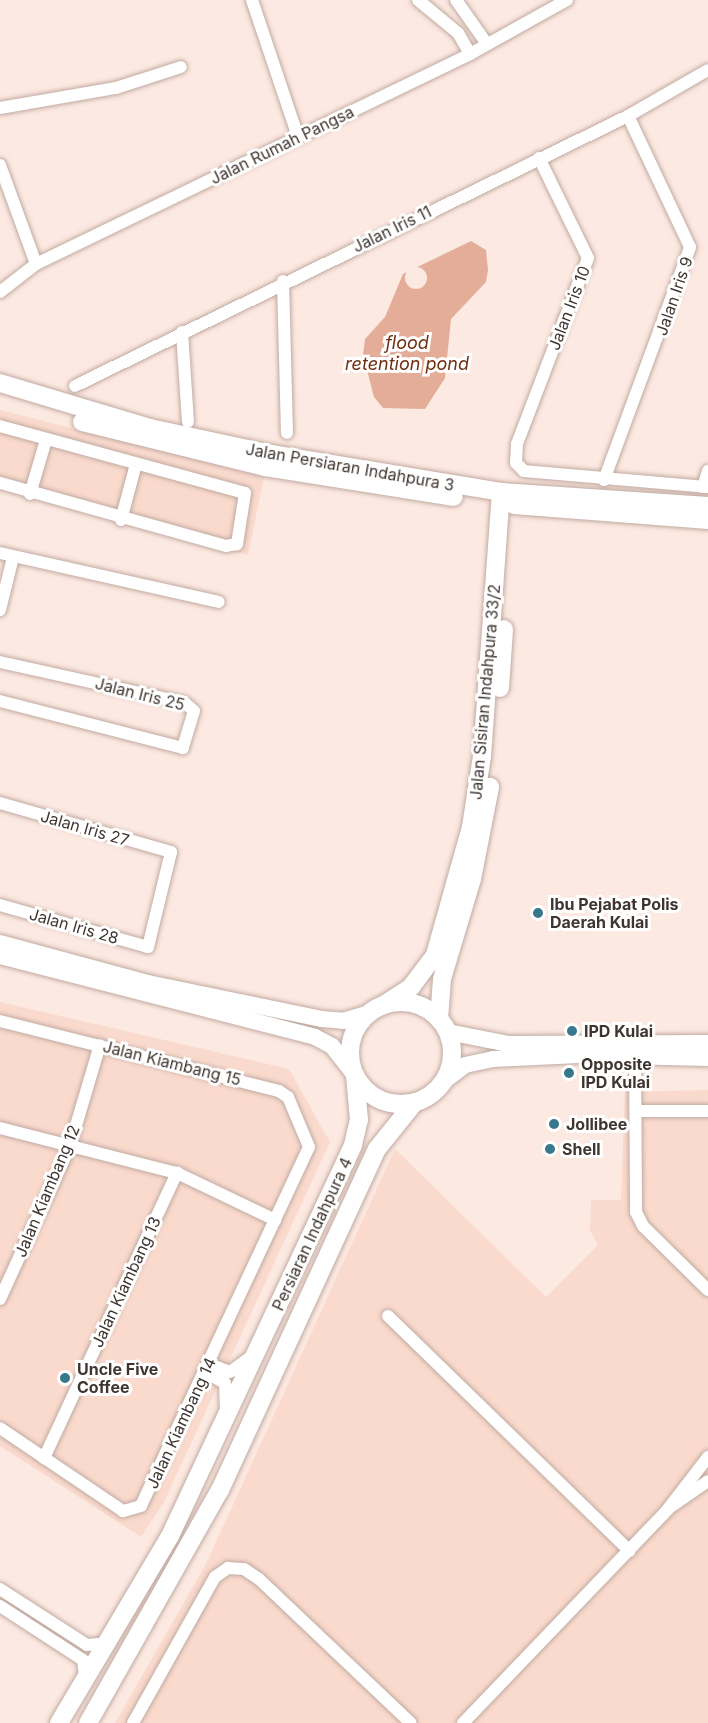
<!DOCTYPE html>
<style>
body{margin:0}
#map{position:relative;width:708px;height:1723px;overflow:hidden;background:#fce9e1;font-family:Inter,sans-serif}
div>[style]{position:absolute}
.built>*{inset:0;background:#fadacd}
.water>*{inset:0;background:#e3ad98}
.pier>*{inset:0;background:#fce9e1}
.round{border-radius:50%}
.roads{filter:drop-shadow(0 0 2px #c1aaa1) drop-shadow(0 0 2px #c1aaa1)}
.minor>*{height:12px;margin:-6px;padding:0 6px;transform-origin:6px;border-radius:6px;background:#fff}
.tertiary>*{height:16px;margin:-8px;padding:0 8px;transform-origin:8px;border-radius:8px;background:#fff}
.secondary>*{height:18px;margin:-9px;padding:0 9px;transform-origin:9px;border-radius:9px;background:#fff}
.secondary>.ring{margin:-9px;padding:0;box-sizing:content-box;background:none;border:18px solid #fff;border-radius:50%}
.dots>*{width:16px;height:16px;translate:-50% -50%;box-sizing:border-box;border:3px solid #fff;border-radius:50%}
span{translate:-50% -50%;white-space:nowrap;text-align:center;line-height:1.15;-webkit-text-stroke:6px #fff;paint-order:stroke}
.street-label{font-size:16px;color:#3e3531}
.poi-label{font-size:16px;color:#3e3531;font-weight:700}
.left{translate:0 -50%;text-align:left}
.water-label{font-size:18px;color:#702f12;font-style:italic}
</style>
<div id="map">
<div class="built">
<div style="clip-path:polygon(0 410px,264px 477px,248px 555px,0 490px)"></div>
<div style="clip-path:polygon(0 1002px,289px 1069px,330px 1142px,164px 1502px,141px 1537px,0 1446px)"></div>
<div style="clip-path:polygon(708px 1090px,708px 1723px,115px 1723px,206px 1564px,395px 1149px,546px 1297px,598px 1245px,590px 1230px,591px 1200px,621px 1200px,625px 1092px)"></div>
</div>
<div class="water">
<div style="clip-path:polygon(471px 241px,486px 250px,488px 270px,486px 282px,451px 319px,445px 378px,425px 409px,383px 408px,374px 397px,363px 355px,365px 339px,385px 317px,403px 274px)"></div>
</div>
<div class="pier">
<div class="round" style="left:405px;top:267px;width:22px;height:22px"></div>
</div>
<div class="roads">
<div class="minor">
<div style="left:252px;top:0;width:145px;rotate:71.4deg"></div>
<div style="left:418px;top:0;width:52px;rotate:39.5deg"></div>
<div style="left:458px;top:33px;width:24px;rotate:60deg"></div>
<div style="left:456px;top:0;width:54px;rotate:54.8deg"></div>
<div style="left:0;top:108px;width:118px;rotate:-9.8deg"></div>
<div style="left:116px;top:88px;width:68px;rotate:-17.9deg"></div>
<div style="left:539px;top:158px;width:111px;rotate:63.9deg"></div>
<div style="left:588px;top:258px;width:199px;rotate:110.9deg"></div>
<div style="left:517px;top:444px;width:19px;rotate:93deg"></div>
<div style="left:516px;top:463px;width:11px;rotate:45deg"></div>
<div style="left:524px;top:471px;width:185px;rotate:5deg"></div>
<div style="left:0;top:165px;width:105px;rotate:70deg"></div>
<div style="left:283px;top:281px;width:152px;rotate:88.5deg"></div>
<div style="left:0;top:292px;width:46px;rotate:-37.9deg"></div>
<div style="left:36px;top:264px;width:482px;rotate:-25.8deg"></div>
<div style="left:470px;top:54px;width:111px;rotate:-29.1deg"></div>
<div style="left:182px;top:332px;width:90px;rotate:86.2deg"></div>
<div style="left:75px;top:386px;width:615px;rotate:-26.02deg"></div>
<div style="left:628px;top:116px;width:92px;rotate:-29.9deg"></div>
<div style="left:0;top:426px;width:254px;rotate:15.3deg"></div>
<div style="left:245px;top:493px;width:52px;rotate:98.9deg"></div>
<div style="left:237px;top:544px;width:11px;rotate:170deg"></div>
<div style="left:226px;top:546px;width:235px;rotate:-164.4deg"></div>
<div style="left:604px;top:480px;width:248px;rotate:-69.7deg"></div>
<div style="left:690px;top:247px;width:145px;rotate:-115.3deg"></div>
<div style="left:703px;top:487px;width:17px;rotate:-73deg"></div>
<div style="left:30px;top:494px;width:56px;rotate:-73.5deg"></div>
<div style="left:121px;top:520px;width:58px;rotate:-75deg"></div>
<div style="left:0;top:553px;width:224px;rotate:12.6deg"></div>
<div style="left:0;top:610px;width:55px;rotate:-76.2deg"></div>
<div style="left:0;top:662px;width:189px;rotate:12.5deg"></div>
<div style="left:185px;top:703px;width:12px;rotate:42deg"></div>
<div style="left:194px;top:711px;width:39px;rotate:107deg"></div>
<div style="left:183px;top:748px;width:189px;rotate:-165.6deg"></div>
<div style="left:0;top:803px;width:178px;rotate:16deg"></div>
<div style="left:171px;top:852px;width:98px;rotate:103.6deg"></div>
<div style="left:148px;top:947px;width:154px;rotate:-164.2deg"></div>
<div style="left:0;top:1021px;width:288px;rotate:14.1deg"></div>
<div style="left:279px;top:1091px;width:11px;rotate:34deg"></div>
<div style="left:288px;top:1097px;width:54px;rotate:67.2deg"></div>
<div style="left:309px;top:1147px;width:396px;rotate:115.1deg"></div>
<div style="left:141px;top:1506px;width:19px;rotate:164deg"></div>
<div style="left:123px;top:1511px;width:148px;rotate:-146deg"></div>
<div style="left:635px;top:1058px;width:154px;rotate:89.6deg"></div>
<div style="left:636px;top:1212px;width:16px;rotate:63deg"></div>
<div style="left:643px;top:1226px;width:91px;rotate:44.6deg"></div>
<div style="left:636px;top:1111px;width:72px"></div>
<div style="left:0;top:1128px;width:183px;rotate:14.3deg"></div>
<div style="left:177px;top:1173px;width:109px;rotate:25.6deg"></div>
<div style="left:0;top:1299px;width:168px;rotate:-65.4deg"></div>
<div style="left:70px;top:1146px;width:105px;rotate:-73.5deg"></div>
<div style="left:388px;top:1316px;width:337px;rotate:44.2deg"></div>
<div style="left:209px;top:1364px;width:22px;rotate:21deg"></div>
<div style="left:230px;top:1372px;width:24px;rotate:-36deg"></div>
<div style="left:205px;top:1372px;width:23px;rotate:29deg"></div>
<div style="left:225px;top:1383px;width:24px;rotate:88deg"></div>
<div style="left:44px;top:1458px;width:315px;rotate:-65deg"></div>
<div style="left:669px;top:1508px;width:47px;rotate:-34.7deg"></div>
<div style="left:0;top:1589px;width:103px;rotate:32.8deg"></div>
<div style="left:87px;top:1645px;width:21px;rotate:-5deg"></div>
<div style="left:0;top:1606px;width:99px;rotate:33deg"></div>
<div style="left:83px;top:1660px;width:17px;rotate:83deg"></div>
<div style="left:133px;top:1723px;width:167px;rotate:-60.7deg"></div>
<div style="left:215px;top:1577px;width:16px;rotate:-35deg"></div>
<div style="left:228px;top:1568px;width:16px;rotate:4deg"></div>
<div style="left:244px;top:1569px;width:18px;rotate:34deg"></div>
<div style="left:259px;top:1579px;width:209px;rotate:43.5deg"></div>
<div style="left:463px;top:1723px;width:296px;rotate:-46.2deg"></div>
<div style="left:668px;top:1509px;width:66px;rotate:-52.4deg"></div>
</div>
<div class="tertiary">
<div style="left:0;top:943px;width:153px;rotate:15.1deg"></div>
<div style="left:148px;top:983px;width:178px;rotate:11.7deg"></div>
<div style="left:322px;top:1019px;width:21px;rotate:5deg"></div>
<div style="left:343px;top:1021px;width:28px;rotate:-17deg"></div>
<div style="left:0;top:956px;width:325px;rotate:14.4deg"></div>
<div style="left:315px;top:1037px;width:19px;rotate:28deg"></div>
<div style="left:332px;top:1046px;width:37px;rotate:52deg"></div>
<div style="left:448px;top:1032px;width:61px;rotate:11.3deg"></div>
<div style="left:508px;top:1044px;width:200px;rotate:-0.3deg"></div>
<div style="left:444px;top:1081px;width:26px;rotate:-37deg"></div>
<div style="left:465px;top:1065px;width:29px;rotate:-12deg"></div>
<div style="left:493px;top:1059px;width:85px;rotate:-2.7deg"></div>
<div style="left:578px;top:1055px;width:130px;rotate:1.3deg"></div>
</div>
<div class="secondary">
<div style="left:0;top:383px;width:157px;rotate:16.7deg"></div>
<div style="left:150px;top:428px;width:119px;rotate:12.2deg"></div>
<div style="left:266px;top:453px;width:238px;rotate:9.4deg"></div>
<div style="left:501px;top:492px;width:207px;rotate:3.9deg"></div>
<div style="left:82px;top:422px;width:188px;rotate:13.8deg"></div>
<div style="left:265px;top:467px;width:191px;rotate:9deg"></div>
<div style="left:514px;top:505px;width:195px;rotate:4.4deg"></div>
<div style="left:500px;top:688px;width:59px;rotate:-86.1deg"></div>
<div class="ring" style="left:350px;top:1002px;width:84px;height:84px"></div>
<div style="left:382px;top:1006px;width:35px;rotate:-33deg"></div>
<div style="left:411px;top:987px;width:40px;rotate:-53deg"></div>
<div style="left:435px;top:955px;width:133px;rotate:-74.3deg"></div>
<div style="left:471px;top:827px;width:72px;rotate:-81.2deg"></div>
<div style="left:482px;top:756px;width:265px;rotate:-85.9deg"></div>
<div style="left:439px;top:1019px;width:40px;rotate:-85.7deg"></div>
<div style="left:442px;top:979px;width:104px;rotate:-73.3deg"></div>
<div style="left:472px;top:879px;width:94px;rotate:-78.9deg"></div>
<div style="left:59px;top:1723px;width:217px;rotate:-59.3deg"></div>
<div style="left:170px;top:1536px;width:432px;rotate:-64.9deg"></div>
<div style="left:353px;top:1145px;width:26px;rotate:-77deg"></div>
<div style="left:359px;top:1120px;width:45px;rotate:-95.1deg"></div>
<div style="left:88px;top:1723px;width:268px;rotate:-60.5deg"></div>
<div style="left:220px;top:1490px;width:375px;rotate:-65.3deg"></div>
<div style="left:377px;top:1149px;width:59px;rotate:-51.2deg"></div>
</div>
</div>
<div class="dots">
<div style="left:538px;top:913px;background:#38788c"></div>
<div style="left:572px;top:1031px;background:#38788c"></div>
<div style="left:569px;top:1073px;background:#38788c"></div>
<div style="left:554px;top:1124px;background:#38788c"></div>
<div style="left:550px;top:1149px;background:#38788c"></div>
<div style="left:65px;top:1378px;background:#38788c"></div>
</div>
<div class="street-label">
<span style="left:282px;top:145px;rotate:-26deg">Jalan Rumah Pangsa</span>
<span style="left:392px;top:229px;rotate:-26deg">Jalan Iris 11</span>
<span style="left:674px;top:296px;rotate:-71deg">Jalan Iris 9</span>
<span style="left:569px;top:308px;rotate:-69deg">Jalan Iris 10</span>
<span style="left:350px;top:467px;rotate:10deg">Jalan Persiaran Indahpura 3</span>
<span style="left:485px;top:692px;rotate:-85deg">Jalan Sisiran Indahpura 33/2</span>
<span style="left:140px;top:694px;rotate:14deg">Jalan Iris 25</span>
<span style="left:85px;top:828px;rotate:16deg">Jalan Iris 27</span>
<span style="left:74px;top:926px;rotate:16deg">Jalan Iris 28</span>
<span style="left:172px;top:1063px;rotate:14deg">Jalan Kiambang 15</span>
<span style="left:47px;top:1191px;rotate:-67deg">Jalan Kiambang 12</span>
<span style="left:312px;top:1234px;rotate:-65deg">Persiaran Indahpura 4</span>
<span style="left:126px;top:1282px;rotate:-65deg">Jalan Kiambang 13</span>
<span style="left:181px;top:1423px;rotate:-65deg">Jalan Kiambang 14</span>
</div>
<div class="poi-label">
<span class="left" style="left:550px;top:913px">Ibu Pejabat Polis<br>Daerah Kulai</span>
<span class="left" style="left:584px;top:1031px">IPD Kulai</span>
<span class="left" style="left:581px;top:1073px">Opposite<br>IPD Kulai</span>
<span class="left" style="left:566px;top:1124px">Jollibee</span>
<span class="left" style="left:562px;top:1149px">Shell</span>
<span class="left" style="left:77px;top:1378px">Uncle Five<br>Coffee</span>
</div>
<div class="water-label">
<span style="left:407px;top:354px">flood<br>retention pond</span>
</div>
</div>
